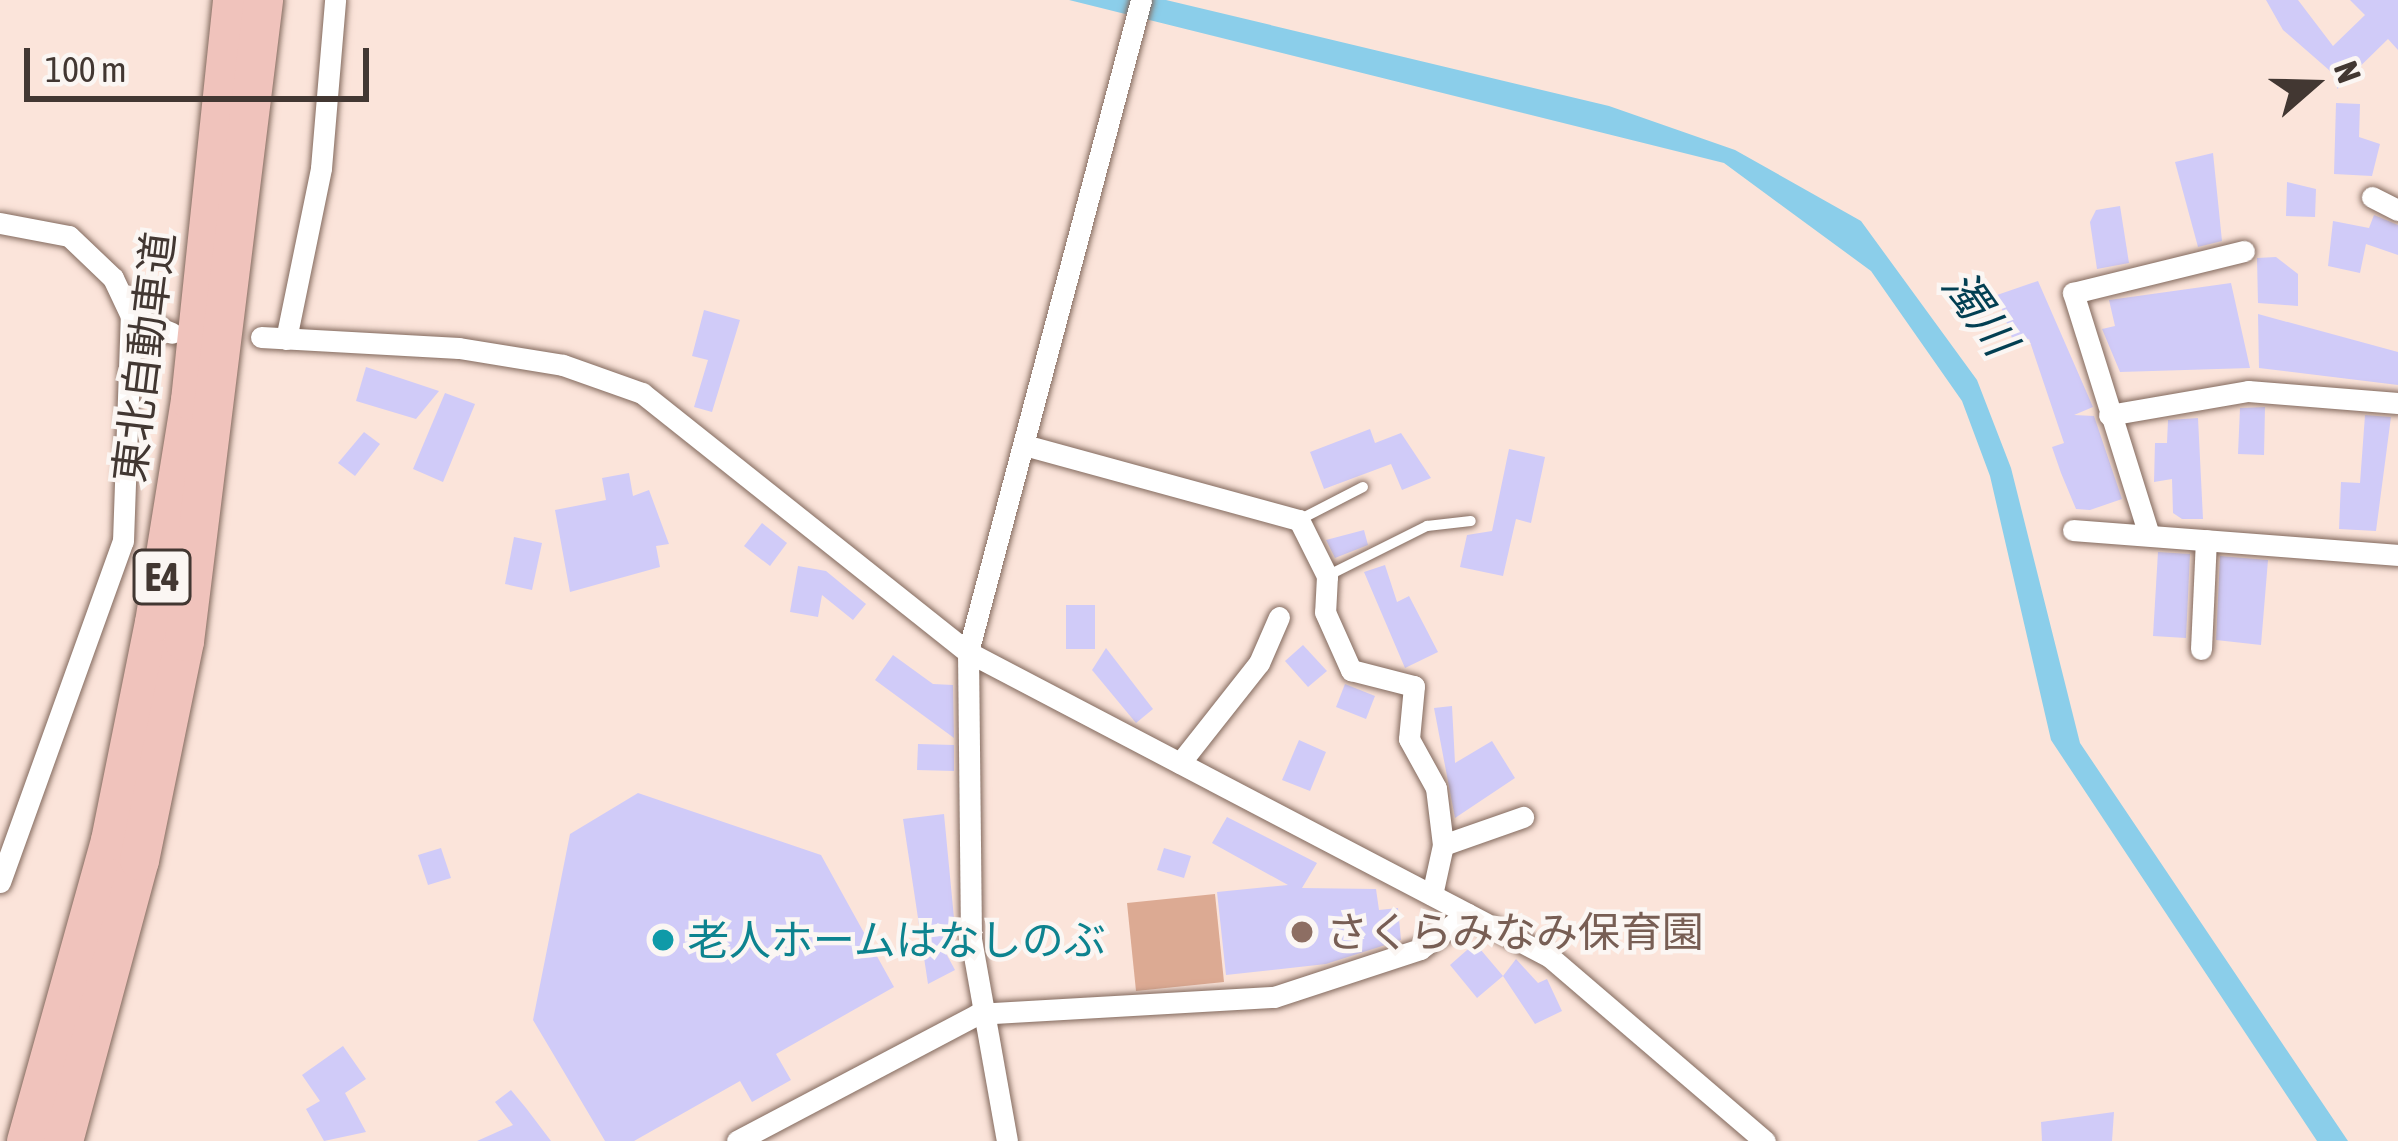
<!DOCTYPE html>
<meta charset="utf-8">
<style>
body{margin:0}
#map{position:relative;width:2398px;height:1141px;overflow:hidden;background:#fbe4da;font-family:"Asap Condensed","Noto Sans JP",sans-serif}
div>[style]{position:absolute}
.green>*{inset:0;background:#dcaa93}
.water>*{inset:0;background:#8bceea}
.building>*{inset:0;background:#d0cbf8}
.roads{filter:drop-shadow(0 0 3px #82695d) drop-shadow(0 0 3px #82695d)}
.lane>*{height:10px;margin:-5px;padding:0 5px;transform-origin:5px;border-radius:5px;background:#fff}
.street>*{height:21px;margin:-10.5px;padding:0 10.5px;transform-origin:10.5px;border-radius:10.5px;background:#fff}
.highway>*{height:39px;margin:-19.5px;padding:0 19.5px;transform-origin:19.5px;border-radius:19.5px;background:#f0c3bc}
.dots>*{width:33px;height:33px;translate:-50% -50%;box-sizing:border-box;border:6px solid #fbf6f3;border-radius:50%}
span{translate:-50% -50%;white-space:nowrap;text-align:center;line-height:1.15;-webkit-text-stroke:9px #fbf6f3;paint-order:stroke}
.shield-label span{padding:3px 9px;background:#fbf6f3;border:3px solid;border-radius:9px;-webkit-text-stroke-width:0}
.shield-label{font-size:39px;color:#423732;font-weight:700}
.street-label{font-size:42px;color:#423732}
.education-label{font-size:42px;color:#785e54}
.left{translate:0 -50%;text-align:left}
.culture-label{font-size:42px;color:#0d838f}
.water-label{font-size:45px;color:#023f52;font-style:italic}
.north{position:absolute;left:2254px;top:24px;width:120px;height:120px;-webkit-text-stroke:9px #fbf6f3;paint-order:stroke;rotate:70deg;font-size:33px;font-weight:700;line-height:48px;text-align:center;color:#423732}
.north::after{content:'';display:block;margin:auto;width:42px;height:54px;background:#423732;clip-path:polygon(50% 0,100% 100%,50% 72%,0 100%)}
.scale{position:absolute;left:24px;top:48px;width:345px;height:54px;box-sizing:border-box;border:6px solid #423732;border-top:0;padding-left:15px;font-size:36px;line-height:42px;white-space:nowrap;color:#423732;-webkit-text-stroke:9px #fbf6f3;paint-order:stroke}
</style>
<div id="map">
<div class="green">
<div style="clip-path:polygon(1215px 894px,1224px 982px,1136px 991px,1127px 903px)"></div>
</div>
<div class="water">
<div style="clip-path:polygon(1069px 0,1166px 0,1609px 106px,1735px 150px,1861px 221px,1977px 380px,2011px 468px,2080px 743px,2348px 1141px,2317px 1141px,2051px 740px,1990px 476px,1962px 401px,1871px 271px,1724px 163px)"></div>
</div>
<div class="building">
<div style="clip-path:polygon(2266px 0,2298px 0,2333px 46px,2365px 15px,2350px 0,2398px 0,2398px 50px,2388px 39px,2337px 89px,2337px 77px,2283px 30px)"></div>
<div style="clip-path:polygon(2336px 103px,2360px 104px,2359px 137px,2380px 144px,2372px 176px,2334px 174px)"></div>
<div style="clip-path:polygon(2213px 153px,2222px 241px,2198px 247px,2175px 162px)"></div>
<div style="clip-path:polygon(2287px 182px,2316px 189px,2315px 217px,2286px 216px)"></div>
<div style="clip-path:polygon(2120px 206px,2129px 263px,2097px 269px,2090px 222px,2096px 210px)"></div>
<div style="clip-path:polygon(2374px 215px,2398px 225px,2398px 255px,2366px 244px,2360px 273px,2328px 266px,2333px 221px,2369px 228px)"></div>
<div style="clip-path:polygon(2276px 257px,2298px 274px,2298px 306px,2258px 303px,2257px 258px)"></div>
<div style="clip-path:polygon(2038px 281px,2093px 407px,2074px 415px,2094px 416px,2122px 499px,2090px 510px,2076px 509px,2061px 473px,2052px 447px,2064px 443px,2029px 339px,2014px 344px,1997px 295px)"></div>
<div style="clip-path:polygon(2231px 283px,2250px 368px,2120px 372px,2102px 329px,2115px 326px,2109px 300px)"></div>
<div style="clip-path:polygon(704px 310px,740px 320px,712px 412px,694px 407px,708px 360px,692px 356px)"></div>
<div style="clip-path:polygon(2258px 314px,2398px 352px,2398px 385px,2259px 368px)"></div>
<div style="clip-path:polygon(366px 367px,403px 379px,439px 391px,416px 419px,356px 401px)"></div>
<div style="clip-path:polygon(445px 393px,475px 404px,443px 482px,413px 469px)"></div>
<div style="clip-path:polygon(2265px 407px,2264px 455px,2238px 454px,2240px 408px)"></div>
<div style="clip-path:polygon(2365px 415px,2391px 417px,2376px 531px,2339px 529px,2341px 482px,2360px 483px)"></div>
<div style="clip-path:polygon(2198px 418px,2203px 519px,2182px 519px,2173px 513px,2172px 479px,2154px 482px,2155px 443px,2167px 443px,2168px 420px)"></div>
<div style="clip-path:polygon(1370px 429px,1375px 443px,1401px 433px,1431px 478px,1402px 490px,1391px 464px,1324px 489px,1310px 452px)"></div>
<div style="clip-path:polygon(364px 432px,380px 444px,355px 476px,338px 463px)"></div>
<div style="clip-path:polygon(1509px 449px,1545px 457px,1531px 523px,1516px 519px,1503px 576px,1460px 567px,1467px 535px,1492px 531px)"></div>
<div style="clip-path:polygon(629px 473px,633px 496px,649px 490px,669px 544px,656px 546px,660px 567px,570px 592px,555px 510px,606px 500px,602px 478px)"></div>
<div style="clip-path:polygon(762px 523px,787px 543px,770px 566px,744px 546px)"></div>
<div style="clip-path:polygon(1364px 530px,1368px 545px,1335px 558px,1326px 540px)"></div>
<div style="clip-path:polygon(514px 537px,542px 543px,532px 590px,505px 584px)"></div>
<div style="clip-path:polygon(2158px 552px,2190px 554px,2186px 638px,2153px 636px)"></div>
<div style="clip-path:polygon(2220px 556px,2268px 560px,2261px 645px,2216px 640px)"></div>
<div style="clip-path:polygon(1385px 565px,1397px 602px,1409px 596px,1438px 652px,1405px 668px,1364px 572px)"></div>
<div style="clip-path:polygon(798px 566px,826px 571px,866px 604px,853px 620px,822px 595px,818px 617px,790px 612px)"></div>
<div style="clip-path:polygon(1066px 605px,1095px 605px,1095px 649px,1066px 649px)"></div>
<div style="clip-path:polygon(1303px 645px,1327px 671px,1308px 687px,1285px 661px)"></div>
<div style="clip-path:polygon(1106px 648px,1153px 709px,1136px 723px,1092px 670px)"></div>
<div style="clip-path:polygon(893px 655px,933px 684px,953px 685px,954px 738px,875px 680px)"></div>
<div style="clip-path:polygon(1345px 684px,1375px 696px,1366px 719px,1336px 707px)"></div>
<div style="clip-path:polygon(1452px 706px,1455px 763px,1492px 741px,1515px 778px,1455px 818px,1434px 708px)"></div>
<div style="clip-path:polygon(1299px 740px,1326px 752px,1310px 791px,1282px 780px)"></div>
<div style="clip-path:polygon(918px 744px,954px 745px,954px 771px,917px 770px)"></div>
<div style="clip-path:polygon(638px 793px,821px 855px,894px 987px,776px 1054px,791px 1080px,752px 1102px,740px 1081px,634px 1141px,605px 1141px,533px 1020px,570px 834px)"></div>
<div style="clip-path:polygon(944px 814px,956px 939px,941px 944px,955px 970px,928px 984px,903px 819px)"></div>
<div style="clip-path:polygon(1227px 817px,1317px 863px,1302px 888px,1376px 889px,1379px 910px,1398px 908px,1401px 940px,1326px 964px,1226px 975px,1217px 892px,1288px 885px,1212px 843px)"></div>
<div style="clip-path:polygon(441px 848px,451px 878px,428px 885px,418px 855px)"></div>
<div style="clip-path:polygon(1164px 848px,1191px 856px,1184px 878px,1157px 870px)"></div>
<div style="clip-path:polygon(1475px 943px,1503px 976px,1516px 959px,1538px 983px,1547px 979px,1562px 1011px,1535px 1024px,1503px 976px,1477px 998px,1450px 965px)"></div>
<div style="clip-path:polygon(343px 1046px,366px 1079px,345px 1093px,366px 1132px,324px 1141px,306px 1109px,320px 1101px,302px 1075px)"></div>
<div style="clip-path:polygon(511px 1090px,526px 1108px,551px 1141px,477px 1141px,513px 1125px,495px 1102px)"></div>
<div style="clip-path:polygon(2114px 1112px,2112px 1141px,2042px 1141px,2041px 1122px)"></div>
</div>
<div class="roads">
<div class="lane">
<div style="left:1299px;top:520px;width:72px;rotate:-27.3deg"></div>
<div style="left:1327px;top:576px;width:112px;rotate:-26.6deg"></div>
<div style="left:1427px;top:526px;width:44px;rotate:-6.5deg"></div>
</div>
<div class="street">
<div style="left:2372px;top:197px;width:29px;rotate:27deg"></div>
<div style="left:0;top:223px;width:70px;rotate:10.7deg"></div>
<div style="left:69px;top:236px;width:61px;rotate:43.7deg"></div>
<div style="left:113px;top:278px;width:42px;rotate:64.7deg"></div>
<div style="left:131px;top:316px;width:44px;rotate:22.5deg"></div>
<div style="left:261px;top:337px;width:198px;rotate:3.2deg"></div>
<div style="left:459px;top:348px;width:105px;rotate:9.3deg"></div>
<div style="left:563px;top:365px;width:84px;rotate:19.5deg"></div>
<div style="left:642px;top:393px;width:416px;rotate:38.5deg"></div>
<div style="left:968px;top:652px;width:657px;rotate:27.66deg"></div>
<div style="left:1550px;top:957px;width:283px;rotate:40.6deg"></div>
<div style="left:286px;top:339px;width:175px;rotate:-78.4deg"></div>
<div style="left:321px;top:168px;width:169px;rotate:-85.2deg"></div>
<div style="left:2109px;top:415px;width:141px;rotate:-9.8deg"></div>
<div style="left:2248px;top:391px;width:150px;rotate:4.6deg"></div>
<div style="left:1024px;top:445px;width:285px;rotate:15.3deg"></div>
<div style="left:1299px;top:520px;width:63px;rotate:63.4deg"></div>
<div style="left:1327px;top:576px;width:36px;rotate:93deg"></div>
<div style="left:1325px;top:612px;width:64px;rotate:65.9deg"></div>
<div style="left:1351px;top:670px;width:65px;rotate:14.3deg"></div>
<div style="left:1414px;top:686px;width:53px;rotate:95.4deg"></div>
<div style="left:1409px;top:739px;width:56px;rotate:61.1deg"></div>
<div style="left:1436px;top:788px;width:57px;rotate:83deg"></div>
<div style="left:1443px;top:845px;width:51px;rotate:102.4deg"></div>
<div style="left:2073px;top:530px;width:326px;rotate:4.4deg"></div>
<div style="left:2149px;top:535px;width:254px;rotate:-107.4deg"></div>
<div style="left:2073px;top:293px;width:176px;rotate:-13.8deg"></div>
<div style="left:2201px;top:649px;width:109px;rotate:-87.4deg"></div>
<div style="left:1180px;top:763px;width:127px;rotate:-51.7deg"></div>
<div style="left:1259px;top:663px;width:50px;rotate:-66.5deg"></div>
<div style="left:1443px;top:845px;width:85px;rotate:-19.3deg"></div>
<div style="left:0;top:882px;width:363px;rotate:-70.2deg"></div>
<div style="left:123px;top:541px;width:225px;rotate:-88deg"></div>
<div style="left:737px;top:1141px;width:272px;rotate:-27.8deg"></div>
<div style="left:978px;top:1014px;width:296px;rotate:-3.3deg"></div>
<div style="left:1274px;top:997px;width:154px;rotate:-18.2deg"></div>
<div style="left:1420px;top:949px;width:59px;rotate:-36.7deg"></div>
<div style="left:1007px;top:1141px;width:206px;rotate:-100.1deg"></div>
<div style="left:971px;top:938px;width:286px;rotate:-90.6deg"></div>
<div style="left:968px;top:652px;width:675px;rotate:-75.14deg"></div>
</div>
<div class="highway">
<div style="left:26px;top:1141px;width:313px;rotate:-74.4deg"></div>
<div style="left:110px;top:840px;width:222px;rotate:-78.6deg"></div>
<div style="left:154px;top:622px;width:225px;rotate:-80.8deg"></div>
<div style="left:190px;top:400px;width:402px;rotate:-84deg"></div>
<div style="left:63px;top:1141px;width:291px;rotate:-74.9deg"></div>
<div style="left:139px;top:860px;width:224px;rotate:-78.4deg"></div>
<div style="left:184px;top:641px;width:646px;rotate:-82.97deg"></div>
</div>
</div>
<div class="dots">
<div style="left:1302px;top:932px;background:#8d6e63"></div>
<div style="left:663px;top:940px;background:#0f9aa8"></div>
</div>
<div class="shield-label">
<span style="left:162px;top:577px">E4</span>
</div>
<div class="street-label">
<span style="left:144px;top:357px;rotate:-83deg">東北自動車道</span>
</div>
<div class="education-label">
<span class="left" style="left:1326px;top:932px">さくらみなみ保育園</span>
</div>
<div class="culture-label">
<span class="left" style="left:687px;top:940px">老人ホームはなしのぶ</span>
</div>
<div class="water-label">
<span style="left:1979px;top:313px;rotate:55deg">濁川</span>
</div>
<div class="north">N</div>
<div class="scale">100 m</div>
</div>
